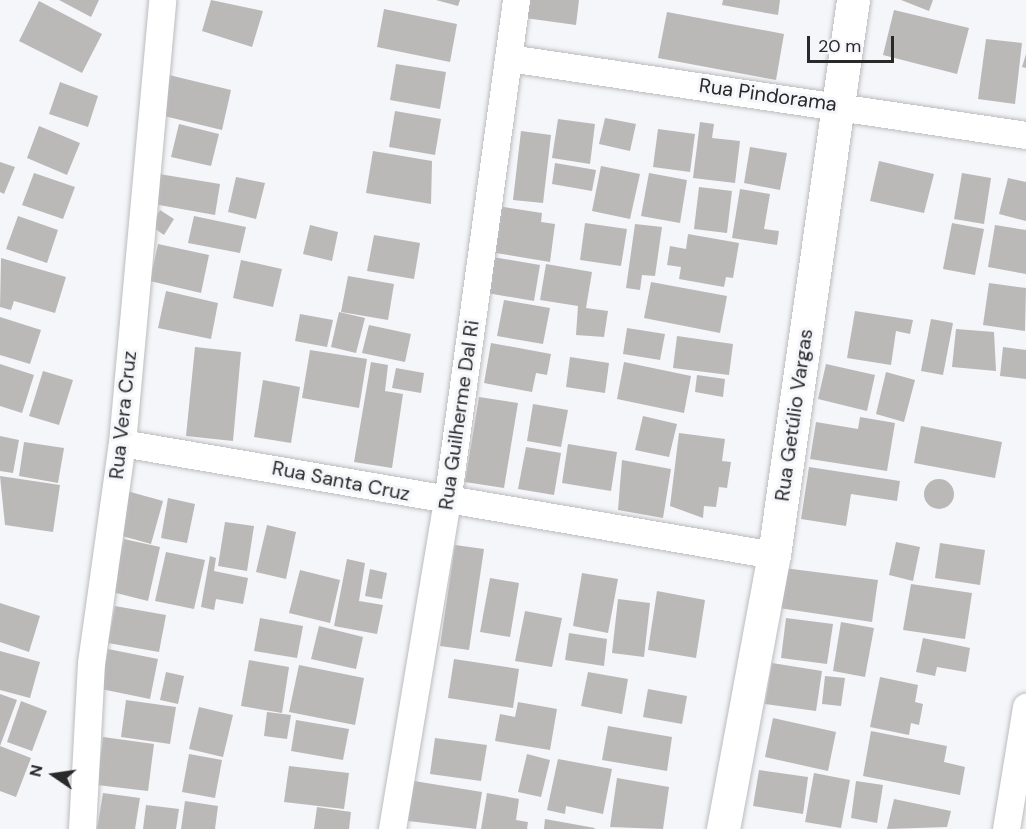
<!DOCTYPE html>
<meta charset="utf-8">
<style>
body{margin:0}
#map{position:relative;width:1026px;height:829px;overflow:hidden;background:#f5f6f9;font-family:"DM Sans",sans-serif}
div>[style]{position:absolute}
.building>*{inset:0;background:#bbb8b8}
.round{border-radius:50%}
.roads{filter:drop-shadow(0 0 2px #bbbcbe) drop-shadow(0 0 2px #bbbcbe)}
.street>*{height:27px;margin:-13.5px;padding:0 13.5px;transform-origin:13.5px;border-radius:13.5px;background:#fff}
.secondary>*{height:33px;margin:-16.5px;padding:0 16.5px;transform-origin:16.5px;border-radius:16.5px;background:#fff}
span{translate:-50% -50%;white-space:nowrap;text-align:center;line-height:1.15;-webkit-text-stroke:6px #f5f6f9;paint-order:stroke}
.street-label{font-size:20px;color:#29292a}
.north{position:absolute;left:24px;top:745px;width:60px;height:60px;-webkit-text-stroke:4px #f5f6f9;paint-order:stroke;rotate:283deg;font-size:16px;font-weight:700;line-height:24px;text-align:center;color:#29292a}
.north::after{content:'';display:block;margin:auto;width:21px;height:27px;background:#29292a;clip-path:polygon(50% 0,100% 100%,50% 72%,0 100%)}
.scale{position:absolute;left:807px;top:36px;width:87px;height:27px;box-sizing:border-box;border:3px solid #29292a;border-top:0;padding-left:8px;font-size:18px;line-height:21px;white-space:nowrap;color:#29292a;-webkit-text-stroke:4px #f5f6f9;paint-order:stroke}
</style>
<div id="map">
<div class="building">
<div style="clip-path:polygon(59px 0,99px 0,91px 17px)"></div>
<div style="clip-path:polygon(211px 0,263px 11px,252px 47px,202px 31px)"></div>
<div style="clip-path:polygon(436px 0,460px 0,458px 6px)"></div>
<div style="clip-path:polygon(527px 0,579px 0,576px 25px,525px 18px)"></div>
<div style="clip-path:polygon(723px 0,780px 0,778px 15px,722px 5px)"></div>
<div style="clip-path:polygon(901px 0,933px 0,929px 11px)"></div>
<div style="clip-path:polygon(39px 1px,102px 34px,82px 73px,19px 41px)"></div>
<div style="clip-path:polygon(384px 9px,457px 24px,450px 62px,377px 47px)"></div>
<div style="clip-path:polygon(894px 10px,969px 28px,957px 74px,883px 55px)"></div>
<div style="clip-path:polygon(667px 12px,784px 34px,776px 80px,658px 58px)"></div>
<div style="clip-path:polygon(986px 39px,1022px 43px,1015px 104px,978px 99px)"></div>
<div style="clip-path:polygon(1026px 54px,1026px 68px,1022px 67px)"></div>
<div style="clip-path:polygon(396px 64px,446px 72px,440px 109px,390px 100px)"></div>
<div style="clip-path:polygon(169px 75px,231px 90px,222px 130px,160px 115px)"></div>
<div style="clip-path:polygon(60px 82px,98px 96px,88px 127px,49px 114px)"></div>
<div style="clip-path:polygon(395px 111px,441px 119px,435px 155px,389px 147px)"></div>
<div style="clip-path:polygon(605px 118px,636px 124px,630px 151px,599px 144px)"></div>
<div style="clip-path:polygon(558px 119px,595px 124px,590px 164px,552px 158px)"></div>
<div style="clip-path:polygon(700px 122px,714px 124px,712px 138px,740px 141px,735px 183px,693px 178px)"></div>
<div style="clip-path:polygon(179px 124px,219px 134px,211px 166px,171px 157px)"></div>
<div style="clip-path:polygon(39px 126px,80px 143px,67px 175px,27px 158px)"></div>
<div style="clip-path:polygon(658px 129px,695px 134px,690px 172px,653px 167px)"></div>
<div style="clip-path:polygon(521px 131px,551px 135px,543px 203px,513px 200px)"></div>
<div style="clip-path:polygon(750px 147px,787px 153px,780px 190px,744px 183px)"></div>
<div style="clip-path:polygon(373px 151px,432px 161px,431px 204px,366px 193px)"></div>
<div style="clip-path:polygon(879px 161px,934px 174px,924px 213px,870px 201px)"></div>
<div style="clip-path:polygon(0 162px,15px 167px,4px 194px,0 192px)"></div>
<div style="clip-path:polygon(555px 163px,596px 170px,592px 191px,552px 184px)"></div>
<div style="clip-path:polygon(601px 166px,640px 174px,630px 219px,592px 211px)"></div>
<div style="clip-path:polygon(34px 173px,75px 187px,63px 219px,22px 205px)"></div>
<div style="clip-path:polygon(153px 173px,220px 184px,215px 215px,148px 203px)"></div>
<div style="clip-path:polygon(649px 173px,687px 180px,680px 223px,641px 216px)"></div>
<div style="clip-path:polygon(962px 173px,991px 178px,984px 224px,954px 219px)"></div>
<div style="clip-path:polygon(236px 177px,265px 183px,256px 219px,228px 212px)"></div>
<div style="clip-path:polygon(1008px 178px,1026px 182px,1026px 221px,999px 214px)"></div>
<div style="clip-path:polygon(699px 187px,732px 191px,727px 233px,694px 229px)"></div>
<div style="clip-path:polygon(740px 189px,770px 194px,764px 229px,779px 231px,777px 245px,732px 238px)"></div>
<div style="clip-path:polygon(497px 206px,542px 213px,541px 222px,555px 224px,550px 262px,490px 252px)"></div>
<div style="clip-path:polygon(160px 210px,174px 219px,164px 235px,151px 226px)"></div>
<div style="clip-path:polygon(18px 216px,58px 230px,47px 263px,6px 249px)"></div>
<div style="clip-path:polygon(194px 216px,246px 227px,240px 253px,188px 243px)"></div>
<div style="clip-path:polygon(585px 223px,627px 229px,621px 266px,580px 260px)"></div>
<div style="clip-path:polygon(952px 223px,984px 229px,975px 275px,943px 269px)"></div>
<div style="clip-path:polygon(635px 224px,662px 227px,655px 276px,642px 275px,640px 290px,626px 288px)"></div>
<div style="clip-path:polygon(310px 225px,338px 232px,332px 261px,303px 254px)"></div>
<div style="clip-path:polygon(995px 225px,1026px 230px,1026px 274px,988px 267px)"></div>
<div style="clip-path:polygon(688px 234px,739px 243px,733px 278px,726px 277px,724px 287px,679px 279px,681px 267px,667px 265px,670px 246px,686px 249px)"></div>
<div style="clip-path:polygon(374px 235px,420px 243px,414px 279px,367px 271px)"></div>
<div style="clip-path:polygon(158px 244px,209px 255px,201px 293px,150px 281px)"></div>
<div style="clip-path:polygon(493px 257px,540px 265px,534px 301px,487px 293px)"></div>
<div style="clip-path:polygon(1px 258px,66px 277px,55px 313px,14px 301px,11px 310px,0 307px)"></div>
<div style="clip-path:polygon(241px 260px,282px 269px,273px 307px,233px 298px)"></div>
<div style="clip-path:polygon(546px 264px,592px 272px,586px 308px,608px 311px,604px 337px,576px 335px,578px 306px,540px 300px)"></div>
<div style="clip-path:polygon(348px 276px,394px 284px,388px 320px,341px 312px)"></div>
<div style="clip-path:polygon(651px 282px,727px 296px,720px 333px,644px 318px)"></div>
<div style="clip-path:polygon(989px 283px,1026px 288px,1025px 331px,983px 325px)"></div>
<div style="clip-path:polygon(166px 291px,218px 303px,211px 339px,158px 328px)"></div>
<div style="clip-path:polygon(504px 300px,550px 308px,543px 344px,497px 336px)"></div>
<div style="clip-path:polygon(855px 311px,913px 320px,910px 334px,896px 331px,891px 365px,847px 358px)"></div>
<div style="clip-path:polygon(339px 312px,365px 318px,356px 353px,331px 347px)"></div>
<div style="clip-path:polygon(300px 314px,333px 320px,327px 347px,295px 341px)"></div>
<div style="clip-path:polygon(0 317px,41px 330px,30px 364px,0 355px)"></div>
<div style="clip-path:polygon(931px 319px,953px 323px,943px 375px,921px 371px)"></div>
<div style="clip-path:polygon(369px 325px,411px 334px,405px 362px,362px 353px)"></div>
<div style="clip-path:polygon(627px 328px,665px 334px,660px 360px,623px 354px)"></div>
<div style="clip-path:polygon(956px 329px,994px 332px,996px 371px,952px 367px)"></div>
<div style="clip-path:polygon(677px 336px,733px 344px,729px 375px,673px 368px)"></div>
<div style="clip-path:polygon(491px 343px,551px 354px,547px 375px,536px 373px,532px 392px,484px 383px)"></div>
<div style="clip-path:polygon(195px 347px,241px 352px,233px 441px,186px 436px)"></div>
<div style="clip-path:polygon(1003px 347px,1026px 350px,1026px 379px,1000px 376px)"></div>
<div style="clip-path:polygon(310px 350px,367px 359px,359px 408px,302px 398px)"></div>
<div style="clip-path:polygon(570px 357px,609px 363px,605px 393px,566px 387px)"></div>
<div style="clip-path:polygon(371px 362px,388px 365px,385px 391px,403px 394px,392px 468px,354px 462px)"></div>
<div style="clip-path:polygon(624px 362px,691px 376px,684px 413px,617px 399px)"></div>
<div style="clip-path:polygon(0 364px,34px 375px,22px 413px,0 406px)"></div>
<div style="clip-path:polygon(826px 364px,875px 375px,867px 411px,818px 399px)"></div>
<div style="clip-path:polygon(396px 368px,424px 373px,421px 393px,392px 388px)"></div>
<div style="clip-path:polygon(43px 371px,73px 380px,59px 425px,29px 416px)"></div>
<div style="clip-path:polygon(886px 372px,915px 380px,904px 422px,876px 414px)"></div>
<div style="clip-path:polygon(697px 375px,725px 379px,723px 397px,695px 392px)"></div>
<div style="clip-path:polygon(263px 380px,300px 387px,291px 443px,254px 437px)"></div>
<div style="clip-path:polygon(479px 397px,518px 403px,504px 488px,465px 482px)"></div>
<div style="clip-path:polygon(533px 404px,568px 410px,561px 447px,527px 441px)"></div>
<div style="clip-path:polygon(643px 416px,677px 424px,669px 457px,635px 450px)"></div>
<div style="clip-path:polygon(860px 417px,895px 423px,887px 471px,810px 459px,816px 422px,858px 429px)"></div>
<div style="clip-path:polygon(921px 426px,1002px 442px,995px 478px,914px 463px)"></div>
<div style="clip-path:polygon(679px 433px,725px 439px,722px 461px,731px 462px,727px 488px,719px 487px,716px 507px,704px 506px,703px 518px,670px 506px)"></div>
<div style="clip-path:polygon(0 436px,19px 440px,13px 473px,0 471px)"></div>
<div style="clip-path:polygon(24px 442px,64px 448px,58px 483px,19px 476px)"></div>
<div style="clip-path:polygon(568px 444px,617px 452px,611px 491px,562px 483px)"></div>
<div style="clip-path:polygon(526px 447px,561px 453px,554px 495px,518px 489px)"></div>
<div style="clip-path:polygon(622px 460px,671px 469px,663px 518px,618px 510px)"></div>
<div style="clip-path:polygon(809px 467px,900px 481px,897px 501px,851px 494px,846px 526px,801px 519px)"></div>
<div style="clip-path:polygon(0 476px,60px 485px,53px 532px,5px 525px)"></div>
<div class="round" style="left:924px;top:479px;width:30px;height:30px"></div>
<div style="clip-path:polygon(127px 491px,163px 501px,151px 544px,115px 534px)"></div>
<div style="clip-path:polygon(168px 498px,195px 504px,187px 543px,161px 538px)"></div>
<div style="clip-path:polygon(225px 522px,254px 526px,247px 571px,218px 566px)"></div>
<div style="clip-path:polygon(267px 525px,296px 532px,286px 579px,256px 572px)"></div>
<div style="clip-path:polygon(124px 539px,160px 547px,148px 601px,112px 592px)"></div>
<div style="clip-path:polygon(896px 542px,920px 547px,913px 581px,889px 575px)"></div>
<div style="clip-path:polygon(940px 543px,985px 550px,980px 585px,935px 578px)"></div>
<div style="clip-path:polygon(455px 545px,484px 549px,469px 650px,440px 646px)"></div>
<div style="clip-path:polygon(166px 552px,205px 560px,194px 609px,155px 601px)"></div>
<div style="clip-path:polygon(210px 556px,216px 558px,214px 571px,248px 578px,243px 604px,216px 599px,214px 610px,201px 607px)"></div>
<div style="clip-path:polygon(347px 559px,365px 563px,359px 601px,383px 605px,377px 634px,334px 626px)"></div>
<div style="clip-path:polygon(784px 568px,878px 580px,872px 622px,779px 608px)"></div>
<div style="clip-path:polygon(370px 569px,387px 573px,382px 599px,365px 596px)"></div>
<div style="clip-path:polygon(300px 570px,340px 580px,330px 623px,289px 613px)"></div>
<div style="clip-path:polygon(582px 573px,618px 579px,608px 633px,573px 626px)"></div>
<div style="clip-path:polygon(490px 578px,519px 583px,510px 637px,480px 632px)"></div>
<div style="clip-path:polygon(911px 584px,972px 593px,965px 639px,903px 630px)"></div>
<div style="clip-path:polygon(657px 591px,705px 600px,696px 658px,648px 650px)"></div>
<div style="clip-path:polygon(618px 599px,650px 603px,644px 657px,612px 653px)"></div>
<div style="clip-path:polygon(0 603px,40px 616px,29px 652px,0 642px)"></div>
<div style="clip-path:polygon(115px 606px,166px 615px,159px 652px,108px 643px)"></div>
<div style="clip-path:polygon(525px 611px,562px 618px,552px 667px,515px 661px)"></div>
<div style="clip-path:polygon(260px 618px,303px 626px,297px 658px,254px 651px)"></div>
<div style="clip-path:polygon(786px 618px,833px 624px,827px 664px,781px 658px)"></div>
<div style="clip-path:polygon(841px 622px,874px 628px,865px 677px,833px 671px)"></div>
<div style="clip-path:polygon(319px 626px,363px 637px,356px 669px,311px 659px)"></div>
<div style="clip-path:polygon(569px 633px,607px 639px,604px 666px,565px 660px)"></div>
<div style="clip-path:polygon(923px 638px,970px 648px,966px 672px,937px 667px,935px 676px,916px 672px)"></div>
<div style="clip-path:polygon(108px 649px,158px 659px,150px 699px,101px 689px)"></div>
<div style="clip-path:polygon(0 651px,40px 662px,30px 698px,0 690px)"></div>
<div style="clip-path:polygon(454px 659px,519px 669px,513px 708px,448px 698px)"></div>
<div style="clip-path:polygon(249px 660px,289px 667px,282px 713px,241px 706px)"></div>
<div style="clip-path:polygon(772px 663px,822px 671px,816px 711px,765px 704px)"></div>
<div style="clip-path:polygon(299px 665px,364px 678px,355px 725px,289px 712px)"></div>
<div style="clip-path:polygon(166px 672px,184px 676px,178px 704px,160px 700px)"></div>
<div style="clip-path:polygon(588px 672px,628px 679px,622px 714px,581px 706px)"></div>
<div style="clip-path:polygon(825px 676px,845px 678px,841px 706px,822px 704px)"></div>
<div style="clip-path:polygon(880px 677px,918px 685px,915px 702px,923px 704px,919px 725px,911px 723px,909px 735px,870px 727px)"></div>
<div style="clip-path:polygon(648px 689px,687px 696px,682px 724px,643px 717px)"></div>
<div style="clip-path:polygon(0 694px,17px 700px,0 746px,31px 758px,16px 797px,0 791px)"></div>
<div style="clip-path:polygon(126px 700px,176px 707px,170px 744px,121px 737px)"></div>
<div style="clip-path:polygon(21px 701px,47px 711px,32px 751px,7px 742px)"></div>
<div style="clip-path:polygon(518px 702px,557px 709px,550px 750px,495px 741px,500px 714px,515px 717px)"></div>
<div style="clip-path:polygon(199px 707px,233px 715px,223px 757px,189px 749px)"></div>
<div style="clip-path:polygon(267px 712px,291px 715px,287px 739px,264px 736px)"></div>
<div style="clip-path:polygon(773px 718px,836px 732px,828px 771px,765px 757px)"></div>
<div style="clip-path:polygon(296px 720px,349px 729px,343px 760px,291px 751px)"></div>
<div style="clip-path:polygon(608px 726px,672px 737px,667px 771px,602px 760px)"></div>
<div style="clip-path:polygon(871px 731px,947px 746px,944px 762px,965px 767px,960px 795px,863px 776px)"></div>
<div style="clip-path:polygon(103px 737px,154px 744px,148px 791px,97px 785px)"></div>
<div style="clip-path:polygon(435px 738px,487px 745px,481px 781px,430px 774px)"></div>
<div style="clip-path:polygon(189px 754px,222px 760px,215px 798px,182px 792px)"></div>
<div style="clip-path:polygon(527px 754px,550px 760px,541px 797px,518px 792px)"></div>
<div style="clip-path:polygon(558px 759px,612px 769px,603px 814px,566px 806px,565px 814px,547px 810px)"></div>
<div style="clip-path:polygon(289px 766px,349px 773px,344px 809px,284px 802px)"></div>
<div style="clip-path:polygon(759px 770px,808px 777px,803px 814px,753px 806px)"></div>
<div style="clip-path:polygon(814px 773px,850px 780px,841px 828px,805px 822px)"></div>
<div style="clip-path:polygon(617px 778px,669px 787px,663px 829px,610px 827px)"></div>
<div style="clip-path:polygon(414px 781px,482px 792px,476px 829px,408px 821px)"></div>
<div style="clip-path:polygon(856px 781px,883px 785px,877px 823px,851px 818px)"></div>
<div style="clip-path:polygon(103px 793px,140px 798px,135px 829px,97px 829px)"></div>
<div style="clip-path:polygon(487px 793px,519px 799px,516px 820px,528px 822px,527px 829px,481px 829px)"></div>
<div style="clip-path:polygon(894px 799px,951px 811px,947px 827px,887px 829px)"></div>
<div style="clip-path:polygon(185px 801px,218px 806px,215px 829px,181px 829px)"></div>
<div style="clip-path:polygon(146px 805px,179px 809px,176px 829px,143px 829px)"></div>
<div style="clip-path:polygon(317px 807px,351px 812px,349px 829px,314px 829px)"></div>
<div style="clip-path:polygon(545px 819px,595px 828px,594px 829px,544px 829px)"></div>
</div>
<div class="roads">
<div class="street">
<div style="left:509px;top:58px;width:523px;rotate:8.47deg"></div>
<div style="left:122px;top:443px;width:662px;rotate:9.75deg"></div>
<div style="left:82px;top:829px;width:166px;rotate:-86.9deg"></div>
<div style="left:91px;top:663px;width:222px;rotate:-82deg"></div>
<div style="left:122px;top:443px;width:445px;rotate:-84.8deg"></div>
<div style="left:392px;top:829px;width:332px;rotate:-80.5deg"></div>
<div style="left:447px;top:502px;width:507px;rotate:-82.17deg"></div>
<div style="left:1006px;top:829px;width:124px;rotate:-80.7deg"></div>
</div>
<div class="secondary">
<div style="left:723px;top:829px;width:279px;rotate:-79.5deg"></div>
<div style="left:774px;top:555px;width:561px;rotate:-81.9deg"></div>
</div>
</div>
<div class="street-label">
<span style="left:768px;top:95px;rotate:8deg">Rua Pindorama</span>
<span style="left:123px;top:415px;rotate:-84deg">Rua Vera Cruz</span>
<span style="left:459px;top:415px;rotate:-82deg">Rua Guilherme Dal Ri</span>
<span style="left:794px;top:415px;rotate:-82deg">Rua Getúlio Vargas</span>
<span style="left:341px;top:481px;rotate:11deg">Rua Santa Cruz</span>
</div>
<div class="north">N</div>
<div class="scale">20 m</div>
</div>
